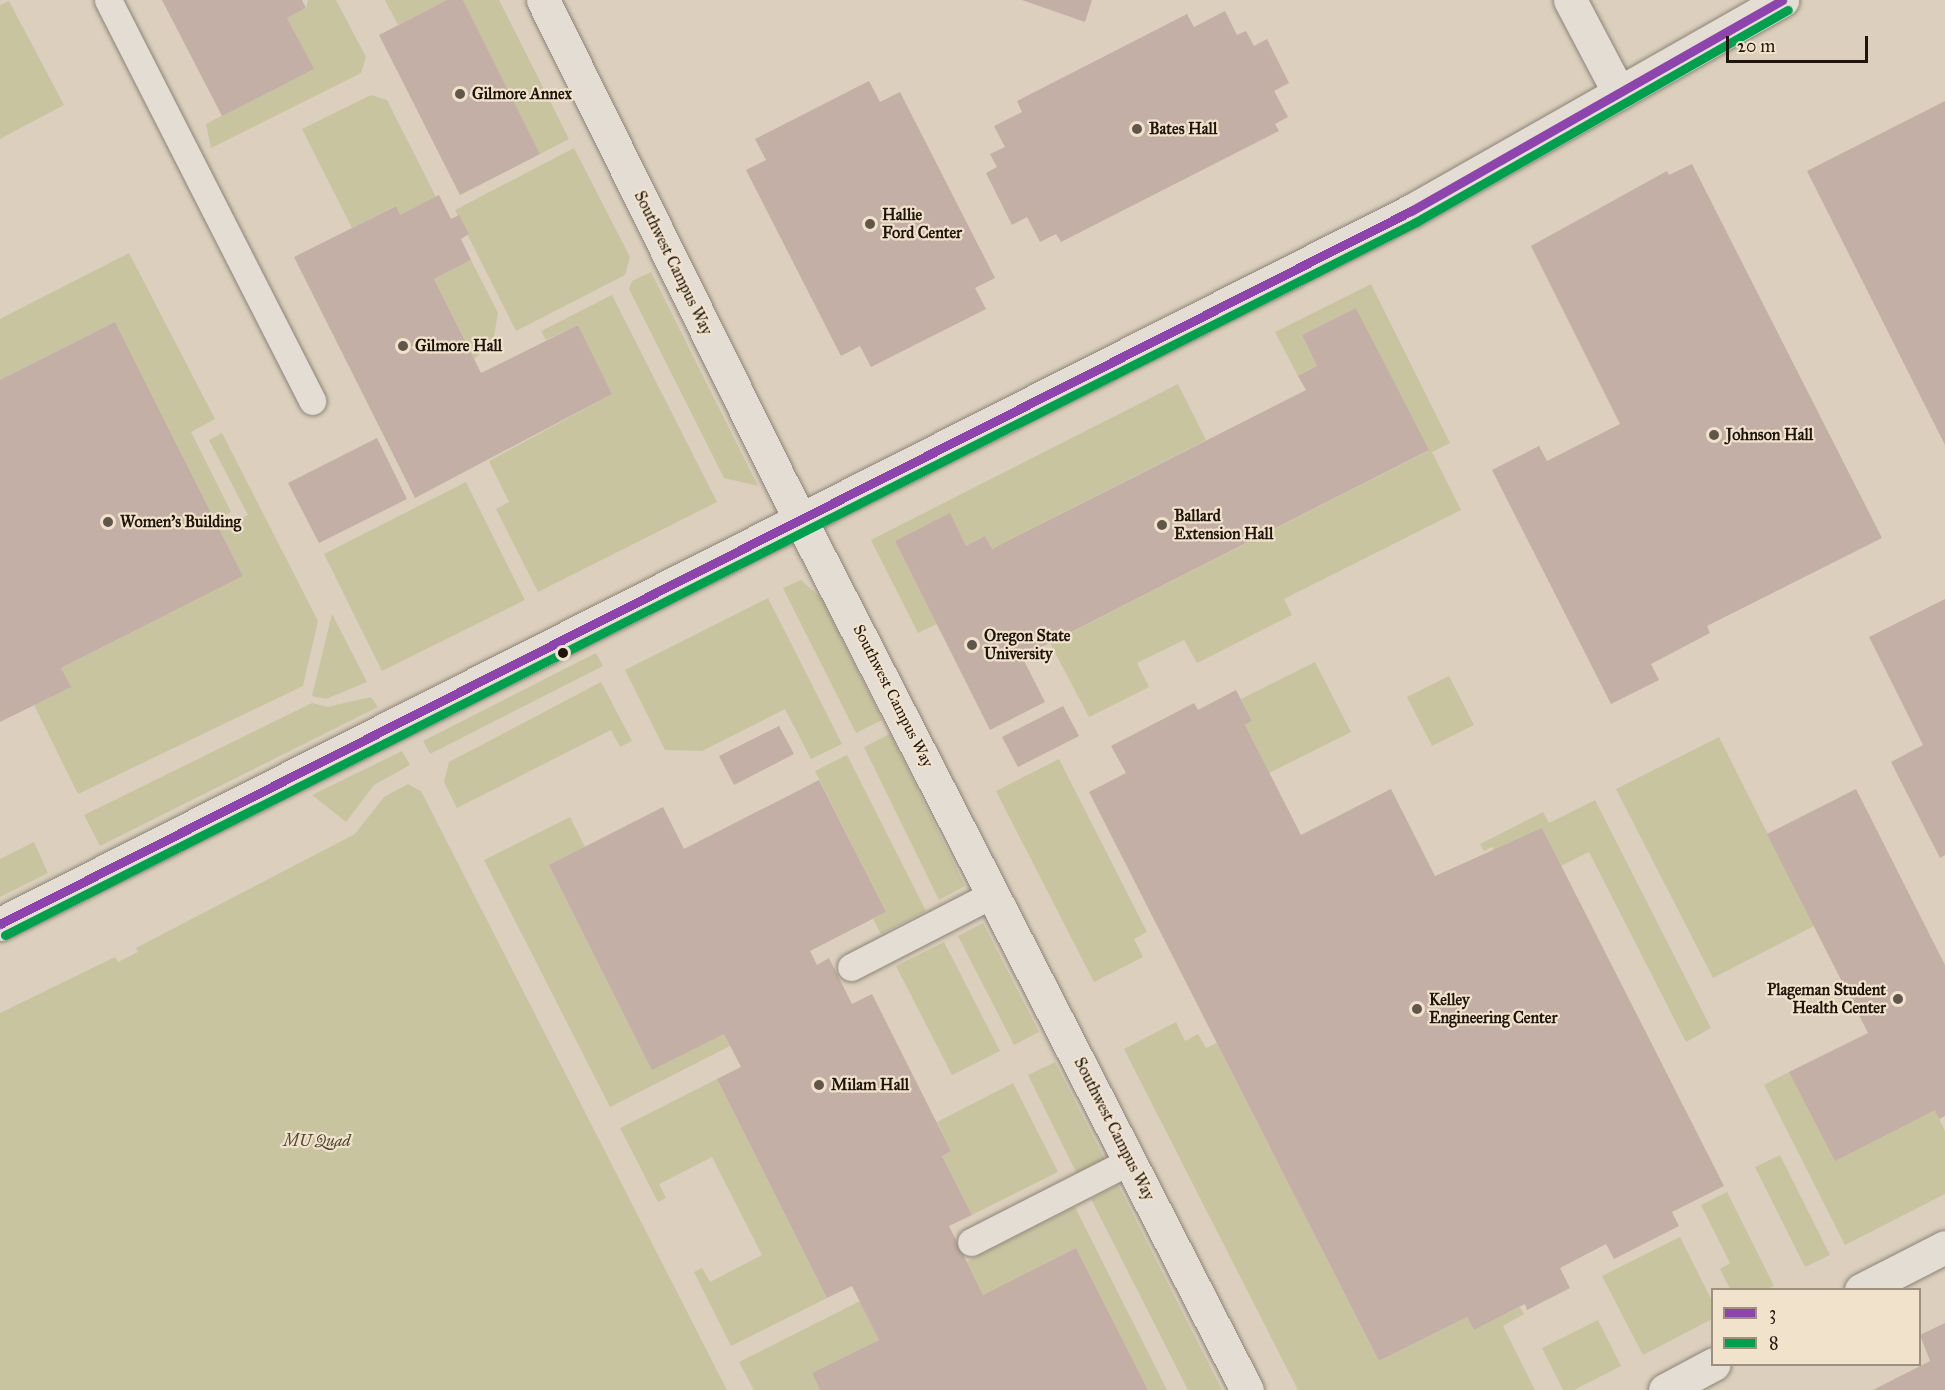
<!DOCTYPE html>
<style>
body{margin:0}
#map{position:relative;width:1945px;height:1390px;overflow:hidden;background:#dccfbd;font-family:"IM FELL Great Primer",serif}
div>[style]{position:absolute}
.green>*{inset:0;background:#c9c4a0}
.building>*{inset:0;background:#c3afa5}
.roads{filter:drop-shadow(0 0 2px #8b8377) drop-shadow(0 0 2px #8b8377)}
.service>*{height:27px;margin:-13.5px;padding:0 13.5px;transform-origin:13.5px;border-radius:13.5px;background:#e4ddd4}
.minor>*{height:33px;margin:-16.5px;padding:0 16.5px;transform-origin:16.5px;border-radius:16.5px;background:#e4ddd4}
.bus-1>*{height:9px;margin:-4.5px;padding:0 4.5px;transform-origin:4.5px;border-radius:4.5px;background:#8e44ad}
.bus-2>*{height:9px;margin:-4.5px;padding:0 4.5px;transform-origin:4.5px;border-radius:4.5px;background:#029f4e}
.dots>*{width:16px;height:16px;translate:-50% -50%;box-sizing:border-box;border:3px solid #f1e2cc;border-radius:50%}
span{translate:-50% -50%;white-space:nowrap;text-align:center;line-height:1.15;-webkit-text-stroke:4.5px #f1e2cc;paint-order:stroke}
.poi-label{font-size:16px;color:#1f150c;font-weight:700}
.left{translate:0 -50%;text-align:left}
.right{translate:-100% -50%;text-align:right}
.street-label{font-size:16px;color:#1f150c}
.park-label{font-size:16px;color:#4e4731;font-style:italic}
.legend{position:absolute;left:1711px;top:1288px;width:210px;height:78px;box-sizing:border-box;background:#f1e2cc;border:2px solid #9d907f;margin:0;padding:8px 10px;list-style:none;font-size:18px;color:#1f150c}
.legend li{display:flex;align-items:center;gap:12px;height:30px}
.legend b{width:30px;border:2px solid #9d907f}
.scale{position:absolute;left:1726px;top:36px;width:142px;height:27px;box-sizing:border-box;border:3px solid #1f150c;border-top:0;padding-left:8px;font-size:18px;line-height:21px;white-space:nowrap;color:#1f150c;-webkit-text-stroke:4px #f1e2cc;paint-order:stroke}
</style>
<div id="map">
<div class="green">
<div style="clip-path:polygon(308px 0,336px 0,366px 57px,361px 73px,211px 148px,206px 124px,313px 69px,287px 18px,306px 8px)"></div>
<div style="clip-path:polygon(385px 0,447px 0,398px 25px)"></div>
<div style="clip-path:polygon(463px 0,499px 0,569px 139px,540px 154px)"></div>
<div style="clip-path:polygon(9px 1px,64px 105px,0 139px,0 5px)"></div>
<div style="clip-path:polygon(371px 95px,387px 100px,436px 197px,400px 215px,395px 206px,352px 228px,302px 129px)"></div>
<div style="clip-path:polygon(574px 148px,630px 257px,625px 275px,516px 331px,455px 210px)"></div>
<div style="clip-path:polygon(129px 253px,215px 419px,191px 432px,231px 512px,215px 520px,115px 322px,0 380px,0 319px)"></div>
<div style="clip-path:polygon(471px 260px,498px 313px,493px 342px,474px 359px,434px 279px)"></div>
<div style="clip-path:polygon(651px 272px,758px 486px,724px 478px,629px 289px,632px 281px)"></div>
<div style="clip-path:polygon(1371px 284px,1450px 443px,1432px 452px,1461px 510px,1284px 599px,1292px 615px,1197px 663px,1184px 640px,1137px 663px,1149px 687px,1089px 717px,1050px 643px,1428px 451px,1356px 308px,1302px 335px,1317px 366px,1298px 376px,1275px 332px)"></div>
<div style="clip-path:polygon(612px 295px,717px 502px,538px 592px,496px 509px,509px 502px,489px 461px,612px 394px,578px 325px,546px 340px,541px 331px)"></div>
<div style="clip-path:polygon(1178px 384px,1206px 440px,992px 549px,985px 536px,966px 546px,950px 514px,895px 541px,937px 624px,918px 633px,871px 540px)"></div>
<div style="clip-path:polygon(222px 433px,318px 621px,303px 686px,78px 794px,34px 705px,70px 687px,61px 668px,243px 576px,220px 530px,248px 515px,209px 440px)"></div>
<div style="clip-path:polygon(466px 482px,525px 600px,382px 671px,324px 554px)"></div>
<div style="clip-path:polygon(801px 580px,821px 598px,882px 720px,856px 733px,783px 588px)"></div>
<div style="clip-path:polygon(768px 598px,842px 744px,811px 759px,785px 709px,702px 751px,665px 750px,625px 670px)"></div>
<div style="clip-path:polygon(332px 614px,367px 682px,326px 699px,312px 696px)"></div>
<div style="clip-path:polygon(596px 653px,603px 666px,430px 754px,423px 741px)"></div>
<div style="clip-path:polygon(1315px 662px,1351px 732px,1269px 773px,1245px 725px,1252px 721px,1241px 699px)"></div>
<div style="clip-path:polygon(1449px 676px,1474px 725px,1432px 746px,1407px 697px)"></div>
<div style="clip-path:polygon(601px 682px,632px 741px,620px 747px,611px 730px,457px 808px,444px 782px,449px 762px)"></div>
<div style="clip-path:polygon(371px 697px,378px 707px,100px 846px,84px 815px,312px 703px,327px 707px)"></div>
<div style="clip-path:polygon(890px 734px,965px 886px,939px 900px,864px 747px)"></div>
<div style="clip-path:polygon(1719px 737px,1814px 926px,1713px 978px,1616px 789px)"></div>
<div style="clip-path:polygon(402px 751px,410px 765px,374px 785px,346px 822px,312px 795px)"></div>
<div style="clip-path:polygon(847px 755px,926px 911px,881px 934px,873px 919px,886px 912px,815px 771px)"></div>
<div style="clip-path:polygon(1059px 759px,1147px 932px,1134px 939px,1143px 957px,1094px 982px,996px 791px)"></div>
<div style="clip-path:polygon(408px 784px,421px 791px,727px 1390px,0 1390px,0 1013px,115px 957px,118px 962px,138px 952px,136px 948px,355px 834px,384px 797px)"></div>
<div style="clip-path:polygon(1595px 800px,1711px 1028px,1686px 1042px,1589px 852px,1561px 866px,1542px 828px,1495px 852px,1492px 847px,1484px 851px,1480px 844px,1543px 812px,1549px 823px)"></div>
<div style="clip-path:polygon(570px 817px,585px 847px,549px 865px,652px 1069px,724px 1034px,730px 1046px,610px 1107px,484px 860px)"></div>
<div style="clip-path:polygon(34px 842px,48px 873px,0 897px,0 859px)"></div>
<div style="clip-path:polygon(983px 923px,1039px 1032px,1014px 1045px,958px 936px)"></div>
<div style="clip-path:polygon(944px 942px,1000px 1051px,952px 1075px,896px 966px)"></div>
<div style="clip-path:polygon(1176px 1022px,1185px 1041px,1198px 1034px,1206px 1048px,1217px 1043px,1379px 1361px,1467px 1317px,1474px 1330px,1520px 1307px,1524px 1314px,1503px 1326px,1535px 1390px,1298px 1390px,1124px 1049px)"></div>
<div style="clip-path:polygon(1055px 1062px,1105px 1160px,1077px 1174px,1028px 1075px)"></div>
<div style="clip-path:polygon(1789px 1072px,1935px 1110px,1945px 1131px,1945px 1194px,1845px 1245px,1764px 1085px)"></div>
<div style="clip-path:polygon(717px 1079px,827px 1298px,731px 1346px,694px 1272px,702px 1268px,710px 1282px,762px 1255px,712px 1157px,659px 1184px,666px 1198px,658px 1202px,620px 1128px)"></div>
<div style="clip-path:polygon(1013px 1083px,1058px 1172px,972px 1215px,942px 1156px,951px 1151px,937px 1122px)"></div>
<div style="clip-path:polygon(1780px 1155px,1830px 1255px,1805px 1267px,1755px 1167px)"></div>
<div style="clip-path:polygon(1118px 1185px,1222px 1390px,1188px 1390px,1091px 1199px)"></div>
<div style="clip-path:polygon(1727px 1192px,1774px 1286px,1766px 1289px,1730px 1289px,1720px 1269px,1730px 1263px,1701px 1205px)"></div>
<div style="clip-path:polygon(1075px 1207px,1167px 1390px,1148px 1390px,1076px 1248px,983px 1295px,966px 1262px)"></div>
<div style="clip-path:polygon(1680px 1237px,1712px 1301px,1712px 1319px,1643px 1355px,1602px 1276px)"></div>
<div style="clip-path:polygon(860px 1301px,879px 1340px,812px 1373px,820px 1390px,754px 1390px,739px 1362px)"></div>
<div style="clip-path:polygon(1598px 1320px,1621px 1366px,1574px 1390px,1563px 1390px,1542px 1348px)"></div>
</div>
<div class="building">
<div style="clip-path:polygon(162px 0,302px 0,306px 8px,287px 18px,314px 69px,222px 116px)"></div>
<div style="clip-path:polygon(447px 0,463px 0,540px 154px,460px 195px,379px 35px)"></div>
<div style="clip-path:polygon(1022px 0,1092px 0,1085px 22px)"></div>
<div style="clip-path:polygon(1225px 11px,1237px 35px,1246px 31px,1254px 46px,1267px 39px,1289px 83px,1274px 91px,1288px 117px,1275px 124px,1279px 131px,1061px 242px,1056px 234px,1040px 242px,1027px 217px,1012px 225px,986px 173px,997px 167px,990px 154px,1005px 147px,994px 126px,1022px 112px,1017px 101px,1187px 14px,1194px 27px)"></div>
<div style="clip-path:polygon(869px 81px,880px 102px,900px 92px,995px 278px,975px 288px,986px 309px,871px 367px,860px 346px,841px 356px,746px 170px,766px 160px,755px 139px)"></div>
<div style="clip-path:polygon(1945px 101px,1945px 445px,1807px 171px)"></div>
<div style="clip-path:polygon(1692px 164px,1882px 538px,1707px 626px,1710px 633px,1651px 664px,1659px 680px,1611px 704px,1492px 470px,1539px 446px,1547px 461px,1620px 424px,1531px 246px,1667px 171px,1669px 175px)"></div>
<div style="clip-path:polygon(439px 195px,451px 219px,459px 215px,469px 234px,461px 239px,471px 260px,434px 279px,481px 373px,578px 325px,612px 394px,415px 498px,294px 257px,396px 206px,400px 215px)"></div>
<div style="clip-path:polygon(1356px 308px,1429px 450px,1022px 657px,1045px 702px,990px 730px,895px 541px,950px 513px,966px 546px,985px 536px,992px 549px,1306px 390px,1298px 376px,1317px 366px,1302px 335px)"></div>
<div style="clip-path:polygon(115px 322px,243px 576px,61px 668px,71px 687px,0 722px,0 380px)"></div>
<div style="clip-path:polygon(377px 438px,407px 499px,319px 543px,288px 483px)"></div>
<div style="clip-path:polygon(1945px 599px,1945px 855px,1940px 858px,1891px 762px,1923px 745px,1869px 637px)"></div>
<div style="clip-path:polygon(1236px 690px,1252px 721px,1245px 725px,1301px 835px,1391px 789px,1435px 876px,1542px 828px,1724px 1186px,1672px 1212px,1679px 1226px,1614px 1259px,1606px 1244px,1560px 1268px,1570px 1288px,1527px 1310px,1525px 1304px,1474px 1330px,1467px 1317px,1379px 1361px,1089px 792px,1126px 773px,1111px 746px,1194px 703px,1198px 710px)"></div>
<div style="clip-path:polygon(1063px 706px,1079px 736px,1018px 767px,1002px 737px)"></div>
<div style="clip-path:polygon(779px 726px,794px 754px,734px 785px,719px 756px)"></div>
<div style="clip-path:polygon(819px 780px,886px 912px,810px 951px,817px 965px,829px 958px,852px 1004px,872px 994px,951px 1151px,942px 1156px,972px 1215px,949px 1226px,983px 1295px,1076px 1248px,1148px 1390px,820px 1390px,812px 1373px,879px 1340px,852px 1286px,827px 1298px,717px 1079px,741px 1067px,724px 1034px,652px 1070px,549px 865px,663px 807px,684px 849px)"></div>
<div style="clip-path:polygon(1856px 789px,1945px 965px,1945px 1116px,1939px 1119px,1935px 1110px,1835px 1161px,1789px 1072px,1868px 1033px,1767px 834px)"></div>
<div style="clip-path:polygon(1945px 1323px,1945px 1390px,1873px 1390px,1930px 1361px,1920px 1335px)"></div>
</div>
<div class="roads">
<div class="service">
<div style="left:108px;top:0;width:450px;rotate:63deg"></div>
<div style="left:851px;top:967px;width:160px;rotate:-27.2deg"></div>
<div style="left:971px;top:1242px;width:178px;rotate:-27deg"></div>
</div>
<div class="minor">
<div style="left:543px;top:0;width:533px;rotate:63.72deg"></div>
<div style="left:779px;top:478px;width:1025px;rotate:62.84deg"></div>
<div style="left:1570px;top:0;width:105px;rotate:62.2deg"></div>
<div style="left:0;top:924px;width:1581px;rotate:-26.81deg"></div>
<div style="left:1411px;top:211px;width:427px;rotate:-29.6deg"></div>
<div style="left:1861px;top:1290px;width:94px;rotate:-27.1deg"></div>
<div style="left:1665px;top:1390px;width:55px;rotate:-28deg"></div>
</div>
</div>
<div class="bus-1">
<div style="left:0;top:924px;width:1581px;rotate:-26.81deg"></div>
<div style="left:1411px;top:211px;width:427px;rotate:-29.6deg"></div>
</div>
<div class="bus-2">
<div style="left:5px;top:935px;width:1581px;rotate:-26.81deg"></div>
<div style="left:1416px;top:222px;width:428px;rotate:-29.7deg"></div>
</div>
<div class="dots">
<div style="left:460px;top:94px;background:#61564a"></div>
<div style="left:1137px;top:129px;background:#61564a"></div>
<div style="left:870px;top:224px;background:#61564a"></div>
<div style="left:403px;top:346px;background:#61564a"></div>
<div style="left:1714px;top:435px;background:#61564a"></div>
<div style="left:108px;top:522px;background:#61564a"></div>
<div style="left:1162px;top:525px;background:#61564a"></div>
<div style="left:972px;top:645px;background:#61564a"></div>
<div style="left:563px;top:653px;background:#1f150c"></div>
<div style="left:1898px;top:999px;background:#61564a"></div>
<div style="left:1417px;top:1009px;background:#61564a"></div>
<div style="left:819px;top:1085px;background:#61564a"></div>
</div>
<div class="poi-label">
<span class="left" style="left:472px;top:94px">Gilmore Annex</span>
<span class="left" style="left:1149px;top:129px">Bates Hall</span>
<span class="left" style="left:882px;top:224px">Hallie<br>Ford Center</span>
<span class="left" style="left:415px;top:346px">Gilmore Hall</span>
<span class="left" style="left:1726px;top:435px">Johnson Hall</span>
<span class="left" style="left:1174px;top:525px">Ballard<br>Extension Hall</span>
<span class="left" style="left:120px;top:522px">Women's Building</span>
<span class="left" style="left:984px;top:645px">Oregon State<br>University</span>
<span class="right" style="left:1886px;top:999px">Plageman Student<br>Health Center</span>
<span class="left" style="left:1429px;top:1009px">Kelley<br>Engineering Center</span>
<span class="left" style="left:831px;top:1085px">Milam Hall</span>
</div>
<div class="street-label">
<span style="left:673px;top:263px;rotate:64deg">Southwest Campus Way</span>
<span style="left:893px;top:696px;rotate:63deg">Southwest Campus Way</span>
<span style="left:1114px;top:1129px;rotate:63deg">Southwest Campus Way</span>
</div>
<div class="park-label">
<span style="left:317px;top:1141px">MU Quad</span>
</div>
<ul class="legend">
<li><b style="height:8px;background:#8e44ad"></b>3</li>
<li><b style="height:8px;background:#029f4e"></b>8</li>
</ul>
<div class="scale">20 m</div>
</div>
